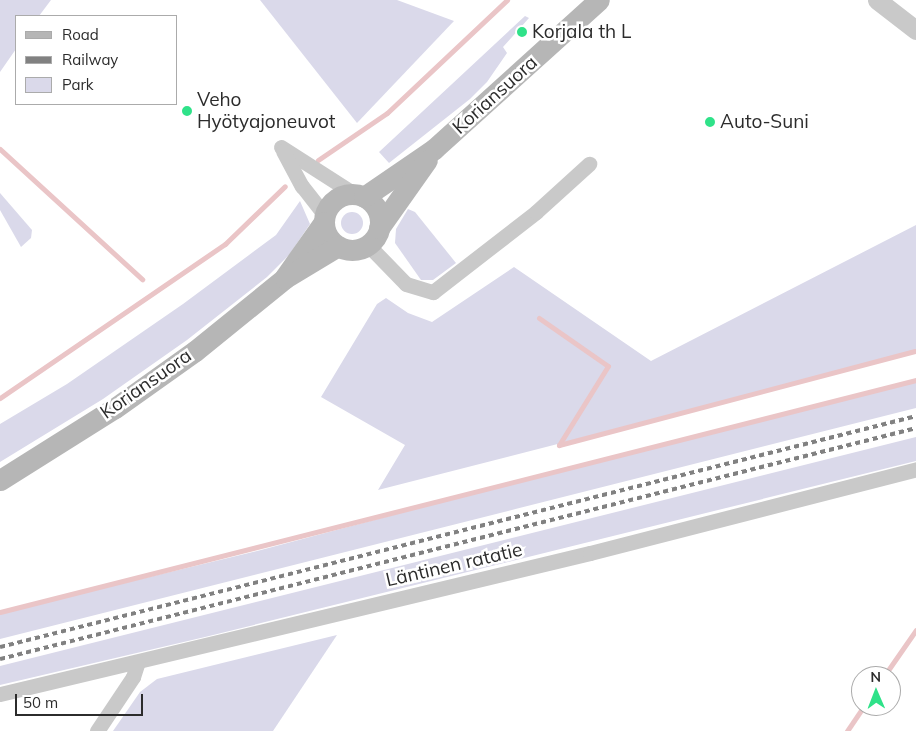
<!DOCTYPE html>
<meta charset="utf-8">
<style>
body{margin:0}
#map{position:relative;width:916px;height:731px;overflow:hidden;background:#fff;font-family:Mulish,sans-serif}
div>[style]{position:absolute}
.green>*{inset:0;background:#dad9ea}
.round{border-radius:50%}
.stream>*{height:5px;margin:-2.5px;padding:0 2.5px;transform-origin:2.5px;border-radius:2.5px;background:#eac5c7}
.minor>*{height:15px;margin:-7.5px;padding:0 7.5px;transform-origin:7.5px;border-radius:7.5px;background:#c9c9c9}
.tertiary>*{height:19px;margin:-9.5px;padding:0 9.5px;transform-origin:9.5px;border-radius:9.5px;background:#c9c9c9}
.secondary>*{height:21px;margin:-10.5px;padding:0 10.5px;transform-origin:10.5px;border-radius:10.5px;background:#b6b6b6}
.secondary>.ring{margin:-10.5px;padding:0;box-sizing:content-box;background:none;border:21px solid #b6b6b6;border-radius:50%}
.rail>*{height:4px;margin-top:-2px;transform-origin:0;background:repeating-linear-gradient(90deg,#818181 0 5px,transparent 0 9px)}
.dots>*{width:14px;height:14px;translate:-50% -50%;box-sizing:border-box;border:2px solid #fff;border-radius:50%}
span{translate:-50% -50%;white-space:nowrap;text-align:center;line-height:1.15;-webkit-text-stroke:5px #fff;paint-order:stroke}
.poi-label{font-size:19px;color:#2c2c2c}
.left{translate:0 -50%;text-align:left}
.street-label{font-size:19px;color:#2c2c2c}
.legend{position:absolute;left:15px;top:15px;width:162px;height:90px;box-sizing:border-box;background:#fff;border:1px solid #ababab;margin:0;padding:6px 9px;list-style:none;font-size:15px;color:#2c2c2c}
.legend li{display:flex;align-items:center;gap:10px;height:25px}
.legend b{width:25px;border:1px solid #ababab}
.north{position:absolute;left:851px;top:666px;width:50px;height:50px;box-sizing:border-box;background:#fff;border:1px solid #ababab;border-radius:50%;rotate:359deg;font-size:14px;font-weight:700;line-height:20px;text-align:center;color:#2c2c2c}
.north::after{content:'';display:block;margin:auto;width:18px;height:22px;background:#2fe289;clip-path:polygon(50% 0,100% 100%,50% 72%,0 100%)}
.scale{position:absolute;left:15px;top:694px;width:128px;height:22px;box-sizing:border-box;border:2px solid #2c2c2c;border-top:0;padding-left:6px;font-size:15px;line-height:18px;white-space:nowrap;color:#2c2c2c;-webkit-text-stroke:4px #fff;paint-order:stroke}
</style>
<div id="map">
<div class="green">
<div style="clip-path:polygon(0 0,51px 0,39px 16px,16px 16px,16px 49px,0 72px)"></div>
<div style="clip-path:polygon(260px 0,397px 0,454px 21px,357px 123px)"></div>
<div style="clip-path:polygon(525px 16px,529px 18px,503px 47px,507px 53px,487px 82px,470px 99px,389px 163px,379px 152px)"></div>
<div style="clip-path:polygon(0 193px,32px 230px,31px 238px,21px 247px,0 210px)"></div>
<div style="clip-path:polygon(300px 201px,310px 224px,289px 255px,267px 277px,187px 340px,103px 399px,0 462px,0 424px,67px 384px,183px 304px,276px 235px)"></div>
<div style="clip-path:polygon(408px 209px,415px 212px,456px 263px,433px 280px,421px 280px,395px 243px,396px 229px)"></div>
<div class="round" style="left:341px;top:212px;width:22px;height:22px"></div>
<div style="clip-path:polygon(916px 225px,916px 352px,378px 490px,405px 445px,321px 397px,377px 304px,386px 298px,408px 313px,432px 322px,514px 267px,651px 361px)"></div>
<div style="clip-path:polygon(916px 382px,916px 408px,0 639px,0 613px,261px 550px,559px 471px)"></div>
<div style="clip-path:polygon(916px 437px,916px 461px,205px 637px,0 685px,0 666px)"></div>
<div style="clip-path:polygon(337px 635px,273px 731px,113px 731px,140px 692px,157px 679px)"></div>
</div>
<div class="stream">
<div style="left:0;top:149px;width:193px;rotate:42.5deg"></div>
<div style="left:318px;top:160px;width:83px;rotate:-34.3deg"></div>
<div style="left:387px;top:113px;width:165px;rotate:-43.3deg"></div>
<div style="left:539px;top:318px;width:84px;rotate:34.8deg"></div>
<div style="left:608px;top:366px;width:93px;rotate:121.8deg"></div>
<div style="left:559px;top:445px;width:368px;rotate:-14.8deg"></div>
<div style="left:0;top:398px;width:273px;rotate:-34.4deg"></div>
<div style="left:225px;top:244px;width:83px;rotate:-44deg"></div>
<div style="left:0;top:612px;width:945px;rotate:-14.21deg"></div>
<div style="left:884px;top:676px;width:56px;rotate:-55.2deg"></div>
<div style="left:847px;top:731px;width:30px;rotate:-56deg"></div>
</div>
<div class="minor">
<div style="left:281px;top:147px;width:89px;rotate:32.6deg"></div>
<div style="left:283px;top:151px;width:40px;rotate:62deg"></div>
<div style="left:302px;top:186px;width:37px;rotate:52deg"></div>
<div style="left:368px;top:245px;width:54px;rotate:45.7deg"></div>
<div style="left:406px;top:284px;width:28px;rotate:17deg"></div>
<div style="left:433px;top:292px;width:130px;rotate:-37.8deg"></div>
<div style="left:536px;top:212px;width:72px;rotate:-42.2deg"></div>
<div style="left:0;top:694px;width:607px;rotate:-13.44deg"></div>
<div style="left:590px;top:553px;width:337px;rotate:-14.4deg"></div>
<div style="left:97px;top:731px;width:65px;rotate:-56.3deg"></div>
<div style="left:133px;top:677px;width:16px;rotate:-72deg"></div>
</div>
<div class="tertiary">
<div style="left:877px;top:0;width:49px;rotate:37.6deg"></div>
</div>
<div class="secondary">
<div class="ring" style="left:324px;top:194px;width:35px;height:35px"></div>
<div style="left:364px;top:197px;width:85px;rotate:-34.4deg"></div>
<div style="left:434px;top:149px;width:222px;rotate:-42.1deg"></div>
<div style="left:379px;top:228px;width:83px;rotate:-54.8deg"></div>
<div style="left:285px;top:277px;width:67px;rotate:-54.7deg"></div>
<div style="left:0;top:480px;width:136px;rotate:-32.1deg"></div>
<div style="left:115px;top:408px;width:98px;rotate:-35.5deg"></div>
<div style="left:195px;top:351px;width:116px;rotate:-39deg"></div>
<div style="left:285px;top:278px;width:62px;rotate:-31.1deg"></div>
</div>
<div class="rail">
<div style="left:0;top:647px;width:945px;rotate:-14.15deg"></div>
<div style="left:0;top:659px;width:945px;rotate:-14.15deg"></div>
</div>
<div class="dots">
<div style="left:522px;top:32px;background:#2fe289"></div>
<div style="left:187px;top:111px;background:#2fe289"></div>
<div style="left:710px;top:122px;background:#2fe289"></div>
</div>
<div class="poi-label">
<span class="left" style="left:532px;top:32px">Korjala th L</span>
<span class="left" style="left:197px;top:111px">Veho<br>Hyötyajoneuvot</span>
<span class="left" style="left:720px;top:122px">Auto-Suni</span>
</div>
<div class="street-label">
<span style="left:495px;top:95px;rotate:-42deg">Koriansuora</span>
<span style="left:146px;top:384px;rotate:-35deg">Koriansuora</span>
<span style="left:454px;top:565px;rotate:-13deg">Läntinen ratatie</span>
</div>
<ul class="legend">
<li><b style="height:6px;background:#b6b6b6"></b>Road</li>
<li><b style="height:6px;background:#818181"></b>Railway</li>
<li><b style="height:14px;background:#dad9ea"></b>Park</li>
</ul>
<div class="north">N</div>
<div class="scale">50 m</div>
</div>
